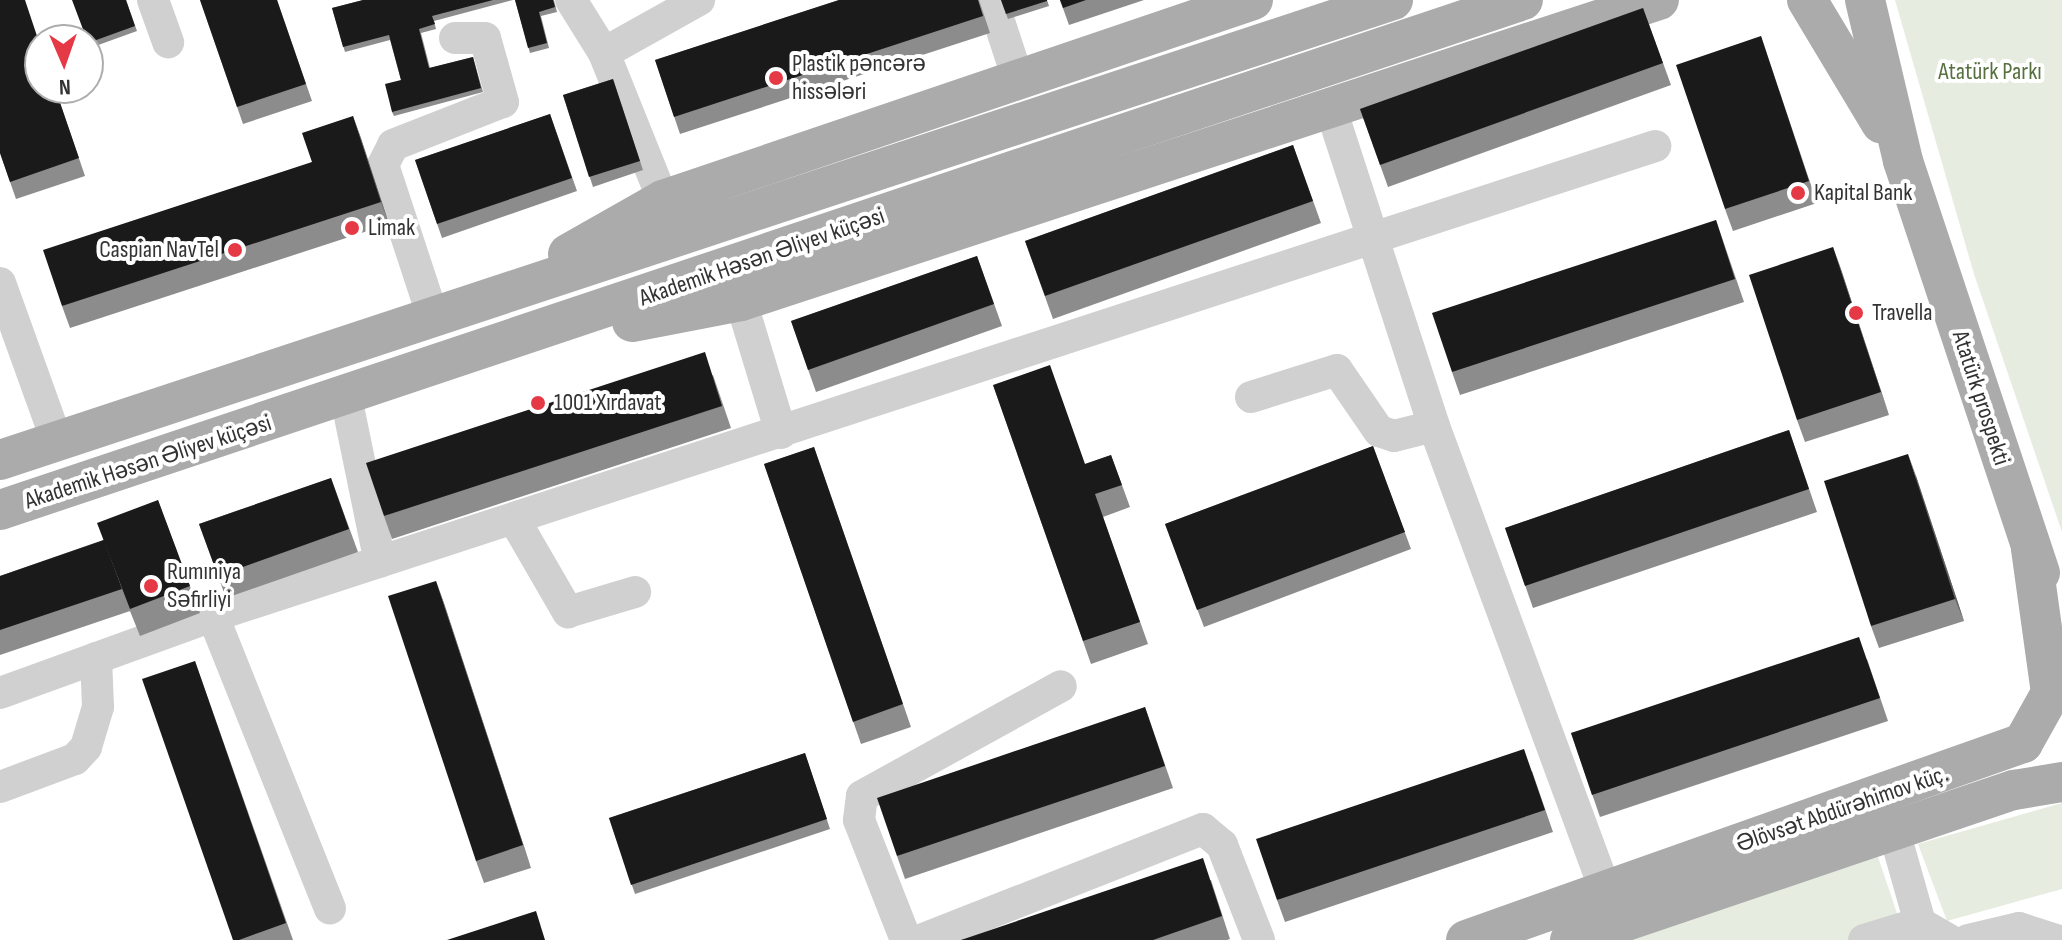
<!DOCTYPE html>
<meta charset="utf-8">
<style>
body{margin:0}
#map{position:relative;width:2062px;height:940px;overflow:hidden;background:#fff;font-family:"Sofia Sans Condensed",sans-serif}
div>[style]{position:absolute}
.green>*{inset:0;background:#e6ecdf}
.minor>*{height:32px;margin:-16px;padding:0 16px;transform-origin:16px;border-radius:16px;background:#d0d0d0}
.major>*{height:40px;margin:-20px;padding:0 20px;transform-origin:20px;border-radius:20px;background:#ababab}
.wall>*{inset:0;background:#8c8c8c}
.shaded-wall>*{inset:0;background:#5f5f5f}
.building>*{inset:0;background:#1a1a1a}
.dots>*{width:22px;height:22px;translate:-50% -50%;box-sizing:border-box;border:4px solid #fff;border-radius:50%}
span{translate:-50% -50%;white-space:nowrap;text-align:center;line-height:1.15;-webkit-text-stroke:8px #fff;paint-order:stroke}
.poi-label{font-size:24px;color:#333}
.left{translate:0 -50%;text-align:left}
.right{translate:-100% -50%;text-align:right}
.park-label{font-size:24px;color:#56703f}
.street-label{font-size:24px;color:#333}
.north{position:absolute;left:24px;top:24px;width:80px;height:80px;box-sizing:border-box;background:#fff;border:2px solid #adadad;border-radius:50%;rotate:178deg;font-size:22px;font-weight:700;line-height:32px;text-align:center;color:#333}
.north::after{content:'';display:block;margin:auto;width:28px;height:36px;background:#e63946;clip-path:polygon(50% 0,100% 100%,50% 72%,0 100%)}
</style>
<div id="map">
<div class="green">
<div style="clip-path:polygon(1895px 0,2062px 0,2062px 532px,1974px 274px)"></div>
<div style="clip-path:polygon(2062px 803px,2062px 889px,1947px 921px,1918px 844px)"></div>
<div style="clip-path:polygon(1878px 857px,1906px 940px,1624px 940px)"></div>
</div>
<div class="minor">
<div style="left:153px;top:0;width:45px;rotate:70.3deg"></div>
<div style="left:571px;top:0;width:62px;rotate:58.1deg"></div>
<div style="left:604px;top:53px;width:158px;rotate:68.1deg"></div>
<div style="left:992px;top:0;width:83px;rotate:71.8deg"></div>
<div style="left:604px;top:53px;width:109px;rotate:-29.2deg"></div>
<div style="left:1330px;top:106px;width:336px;rotate:72deg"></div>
<div style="left:1434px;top:426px;width:520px;rotate:69.75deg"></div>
<div style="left:0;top:283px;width:168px;rotate:70.2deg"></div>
<div style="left:741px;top:301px;width:138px;rotate:73.1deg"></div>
<div style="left:433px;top:317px;width:160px;rotate:-108.2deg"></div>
<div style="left:383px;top:165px;width:22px;rotate:-63deg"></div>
<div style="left:393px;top:145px;width:118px;rotate:-21.4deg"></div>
<div style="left:503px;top:102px;width:66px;rotate:-105.7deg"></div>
<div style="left:485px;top:38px;width:30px;rotate:180deg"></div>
<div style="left:346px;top:397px;width:168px;rotate:78.4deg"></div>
<div style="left:1251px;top:397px;width:90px;rotate:-17.4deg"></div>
<div style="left:1337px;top:370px;width:74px;rotate:55.5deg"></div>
<div style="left:1379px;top:431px;width:16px;rotate:18deg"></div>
<div style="left:1394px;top:436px;width:41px;rotate:-14deg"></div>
<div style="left:514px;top:519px;width:108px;rotate:59.9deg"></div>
<div style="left:568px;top:612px;width:70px;rotate:-16.6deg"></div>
<div style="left:213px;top:616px;width:315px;rotate:68.2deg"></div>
<div style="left:0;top:693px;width:226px;rotate:-19.9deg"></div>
<div style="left:213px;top:616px;width:1517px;rotate:-18.05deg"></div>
<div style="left:0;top:787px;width:80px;rotate:-20.5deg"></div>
<div style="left:75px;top:759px;width:16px;rotate:-47deg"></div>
<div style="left:86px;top:747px;width:42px;rotate:-73.3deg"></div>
<div style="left:98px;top:707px;width:49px;rotate:-92.3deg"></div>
<div style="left:1894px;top:831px;width:96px;rotate:74.2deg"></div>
<div style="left:1920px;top:923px;width:34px;rotate:30deg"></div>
<div style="left:906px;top:940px;width:129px;rotate:-111.4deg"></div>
<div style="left:859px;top:820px;width:24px;rotate:-83deg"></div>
<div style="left:862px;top:796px;width:227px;rotate:-28.9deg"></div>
<div style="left:921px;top:940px;width:303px;rotate:-21.5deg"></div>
<div style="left:1203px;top:829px;width:25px;rotate:40deg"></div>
<div style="left:1222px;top:845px;width:102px;rotate:68.7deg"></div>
<div style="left:1864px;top:940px;width:59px;rotate:-16.9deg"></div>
<div style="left:1968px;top:940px;width:52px;rotate:-13.2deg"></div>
<div style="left:2019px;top:928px;width:38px;rotate:18deg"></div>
</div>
<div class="major">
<div style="left:1807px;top:0;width:144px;rotate:59deg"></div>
<div style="left:1865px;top:0;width:165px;rotate:76.7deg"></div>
<div style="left:1903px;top:161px;width:434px;rotate:71.6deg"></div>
<div style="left:568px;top:254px;width:109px;rotate:-29.6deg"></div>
<div style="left:663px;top:200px;width:623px;rotate:-18.73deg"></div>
<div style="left:632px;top:322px;width:111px;rotate:-10.9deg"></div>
<div style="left:741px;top:301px;width:966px;rotate:-18.15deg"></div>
<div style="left:0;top:460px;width:1467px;rotate:-18.27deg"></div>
<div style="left:0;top:510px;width:1606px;rotate:-18.51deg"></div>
<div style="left:1466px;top:940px;width:591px;rotate:-19.48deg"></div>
<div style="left:2023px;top:743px;width:57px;rotate:-60.8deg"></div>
<div style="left:2051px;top:693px;width:146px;rotate:-97.9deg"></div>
<div style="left:1570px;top:940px;width:469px;rotate:-18.7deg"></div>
<div style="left:2014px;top:790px;width:49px;rotate:-9.5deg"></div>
</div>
<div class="wall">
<div style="clip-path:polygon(126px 0,137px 31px,90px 48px,88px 44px)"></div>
<div style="clip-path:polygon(200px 0,277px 0,312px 101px,243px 124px)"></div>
<div style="clip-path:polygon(363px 0,513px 0,434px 21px,436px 29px,421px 33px,430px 68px,473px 57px,483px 92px,394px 116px,392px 112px,401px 80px,390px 40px,345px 52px,332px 8px)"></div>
<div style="clip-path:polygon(515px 0,554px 0,557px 12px,541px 16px,549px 48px,530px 53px)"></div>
<div style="clip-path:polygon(839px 0,979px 0,990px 33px,680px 134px,655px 60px)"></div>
<div style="clip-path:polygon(1001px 0,1047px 0,1049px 6px,1008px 19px)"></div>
<div style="clip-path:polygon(1060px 0,1144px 0,1069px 25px)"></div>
<div style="clip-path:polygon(1643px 8px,1671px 85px,1388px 187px,1360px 109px)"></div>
<div style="clip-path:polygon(1761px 36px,1817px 203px,1733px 231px,1725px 209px)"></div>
<div style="clip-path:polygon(613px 79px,643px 170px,593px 187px,563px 95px)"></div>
<div style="clip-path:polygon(55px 88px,85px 176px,16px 199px,0 153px)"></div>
<div style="clip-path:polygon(550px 114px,577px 191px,442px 238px,415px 160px)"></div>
<div style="clip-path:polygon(353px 116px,389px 224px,70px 328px,62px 306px,312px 162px)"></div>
<div style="clip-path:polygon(1293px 145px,1321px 223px,1053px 319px,1025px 241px)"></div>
<div style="clip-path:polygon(1716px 220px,1744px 302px,1460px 395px,1452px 372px)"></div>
<div style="clip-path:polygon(1833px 247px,1889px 415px,1805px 442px,1797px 420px)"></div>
<div style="clip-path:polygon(977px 256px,1002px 326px,816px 392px,791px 321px)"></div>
<div style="clip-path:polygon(713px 375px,731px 428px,392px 539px,384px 516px)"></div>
<div style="clip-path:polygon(993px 385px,1085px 464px,1111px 455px,1130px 507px,1103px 517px,1148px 644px,1091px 664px)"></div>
<div style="clip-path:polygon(1789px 430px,1817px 512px,1533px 608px,1505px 528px)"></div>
<div style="clip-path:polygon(1373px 446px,1411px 549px,1204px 627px,1165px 524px)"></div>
<div style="clip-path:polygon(814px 447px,911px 727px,861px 744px,764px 464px)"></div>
<div style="clip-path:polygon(1916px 476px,1964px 621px,1879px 648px,1871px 626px)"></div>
<div style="clip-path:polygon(331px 478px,358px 552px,226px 598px,199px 524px)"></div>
<div style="clip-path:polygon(158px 500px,200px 613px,140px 636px,128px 606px,130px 611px,0 655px,0 576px,103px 540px)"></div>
<div style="clip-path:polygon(436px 581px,531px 868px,484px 883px,476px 861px)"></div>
<div style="clip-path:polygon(1867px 659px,1888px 721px,1600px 817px,1571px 733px)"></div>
<div style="clip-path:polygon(195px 661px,293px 940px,233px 940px)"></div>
<div style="clip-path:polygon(1145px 707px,1173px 788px,905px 879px,897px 856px)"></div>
<div style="clip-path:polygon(805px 753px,830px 829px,635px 894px,609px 818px)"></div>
<div style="clip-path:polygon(1532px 771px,1553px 832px,1285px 922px,1277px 900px)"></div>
<div style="clip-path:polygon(1211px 880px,1230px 939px,1227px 940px,961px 940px)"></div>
</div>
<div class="shaded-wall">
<div style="clip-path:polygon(353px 116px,361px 138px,389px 224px,381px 202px)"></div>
<div style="clip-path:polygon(1833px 247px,1841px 269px,1889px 415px,1881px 392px)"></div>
<div style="clip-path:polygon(1908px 454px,1916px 476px,1964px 621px,1955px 599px)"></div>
<div style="clip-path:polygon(436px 581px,444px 603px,531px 868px,523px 845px)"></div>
</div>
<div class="building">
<div style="clip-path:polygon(0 0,25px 0,40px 45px,40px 88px,55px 88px,79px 158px,10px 182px,0 153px)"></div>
<div style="clip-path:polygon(72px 0,126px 0,135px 26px,88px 43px,88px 40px,87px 40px)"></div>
<div style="clip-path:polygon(200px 0,277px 0,306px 84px,237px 107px)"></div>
<div style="clip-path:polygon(363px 0,493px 0,432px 16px,435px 24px,419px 29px,429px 68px,473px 57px,481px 88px,392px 112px,385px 84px,401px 80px,389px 35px,343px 47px,332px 8px)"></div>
<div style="clip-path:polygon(515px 0,553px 0,555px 7px,539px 12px,547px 43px,528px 48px)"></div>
<div style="clip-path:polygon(839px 0,978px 0,983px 16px,674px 117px,655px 60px)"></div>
<div style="clip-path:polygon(1001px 0,1047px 0,1047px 1px,1006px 14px)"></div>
<div style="clip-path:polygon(1060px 0,1086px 0,1063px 8px)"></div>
<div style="clip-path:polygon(1643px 8px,1663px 63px,1380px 165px,1360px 109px)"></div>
<div style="clip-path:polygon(1761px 36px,1809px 181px,1725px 209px,1676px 65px)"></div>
<div style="clip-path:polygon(613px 79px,640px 161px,589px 177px,563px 95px)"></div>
<div style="clip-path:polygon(550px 114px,572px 178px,437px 224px,415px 160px)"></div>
<div style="clip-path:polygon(353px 116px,381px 202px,62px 306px,43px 250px,312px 162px,302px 133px)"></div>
<div style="clip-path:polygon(1293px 145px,1313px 201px,1045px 296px,1025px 241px)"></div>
<div style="clip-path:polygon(1716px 220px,1735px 279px,1452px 372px,1432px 313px)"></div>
<div style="clip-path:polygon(1833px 247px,1881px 392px,1797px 420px,1749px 275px)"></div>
<div style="clip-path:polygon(977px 256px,994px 304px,808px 370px,791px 321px)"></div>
<div style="clip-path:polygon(705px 352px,722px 406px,384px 516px,366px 463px)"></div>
<div style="clip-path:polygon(1050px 365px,1085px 464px,1111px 455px,1122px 485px,1095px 494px,1140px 622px,1083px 641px,993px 385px)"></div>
<div style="clip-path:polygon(1789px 430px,1809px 489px,1525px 586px,1505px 528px)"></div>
<div style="clip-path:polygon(1373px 446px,1405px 532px,1197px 610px,1165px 524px)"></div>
<div style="clip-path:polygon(814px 447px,903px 704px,853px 722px,764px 464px)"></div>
<div style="clip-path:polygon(1908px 454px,1955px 599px,1871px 626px,1824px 481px)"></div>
<div style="clip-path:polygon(331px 478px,349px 529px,218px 576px,199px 524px)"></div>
<div style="clip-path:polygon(158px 500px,190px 586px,130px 609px,97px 523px)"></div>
<div style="clip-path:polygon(104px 540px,122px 589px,0 630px,0 576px)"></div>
<div style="clip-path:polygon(436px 581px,523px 845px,476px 861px,388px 596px)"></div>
<div style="clip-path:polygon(1859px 637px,1880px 698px,1592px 795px,1571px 733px)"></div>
<div style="clip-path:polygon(195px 661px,286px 923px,239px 940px,233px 940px,142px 679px)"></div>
<div style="clip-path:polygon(1145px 707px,1165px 766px,897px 856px,877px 798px)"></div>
<div style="clip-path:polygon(1524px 749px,1545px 810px,1277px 900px,1256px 839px)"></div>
<div style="clip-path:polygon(805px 753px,827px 819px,631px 885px,609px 818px)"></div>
<div style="clip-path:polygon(1203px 858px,1222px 916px,1153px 940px,961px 940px)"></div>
<div style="clip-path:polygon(536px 911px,545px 940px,447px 940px)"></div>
</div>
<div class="dots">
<div style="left:776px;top:78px;background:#e63946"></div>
<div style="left:1798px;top:193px;background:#e63946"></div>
<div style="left:352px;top:228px;background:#e63946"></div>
<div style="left:235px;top:250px;background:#e63946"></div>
<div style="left:1856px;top:313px;background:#e63946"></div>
<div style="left:538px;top:403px;background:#e63946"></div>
<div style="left:151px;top:586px;background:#e63946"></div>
</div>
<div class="poi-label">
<span class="left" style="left:792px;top:78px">Plastik pəncərə<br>hissələri</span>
<span class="left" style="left:1814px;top:193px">Kapital Bank</span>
<span class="left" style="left:368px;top:228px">Limak</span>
<span class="right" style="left:219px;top:250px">Caspian NavTel</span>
<span class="left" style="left:1872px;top:313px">Travella</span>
<span class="left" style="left:554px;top:403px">1001 Xırdavat</span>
<span class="left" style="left:167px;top:586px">Rumıniya<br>Səfirliyi</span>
</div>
<div class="park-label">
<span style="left:1990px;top:72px">Atatürk Parkı</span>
</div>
<div class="street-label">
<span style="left:762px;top:257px;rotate:-19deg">Akademik Həsən Əliyev küçəsi</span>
<span style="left:1981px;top:398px;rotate:72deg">Atatürk prospekti</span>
<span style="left:148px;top:462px;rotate:-18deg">Akademik Həsən Əliyev küçəsi</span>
<span style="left:1842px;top:809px;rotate:-19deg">Əlövsət Abdürəhimov küç.</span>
</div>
<div class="north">N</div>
</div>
